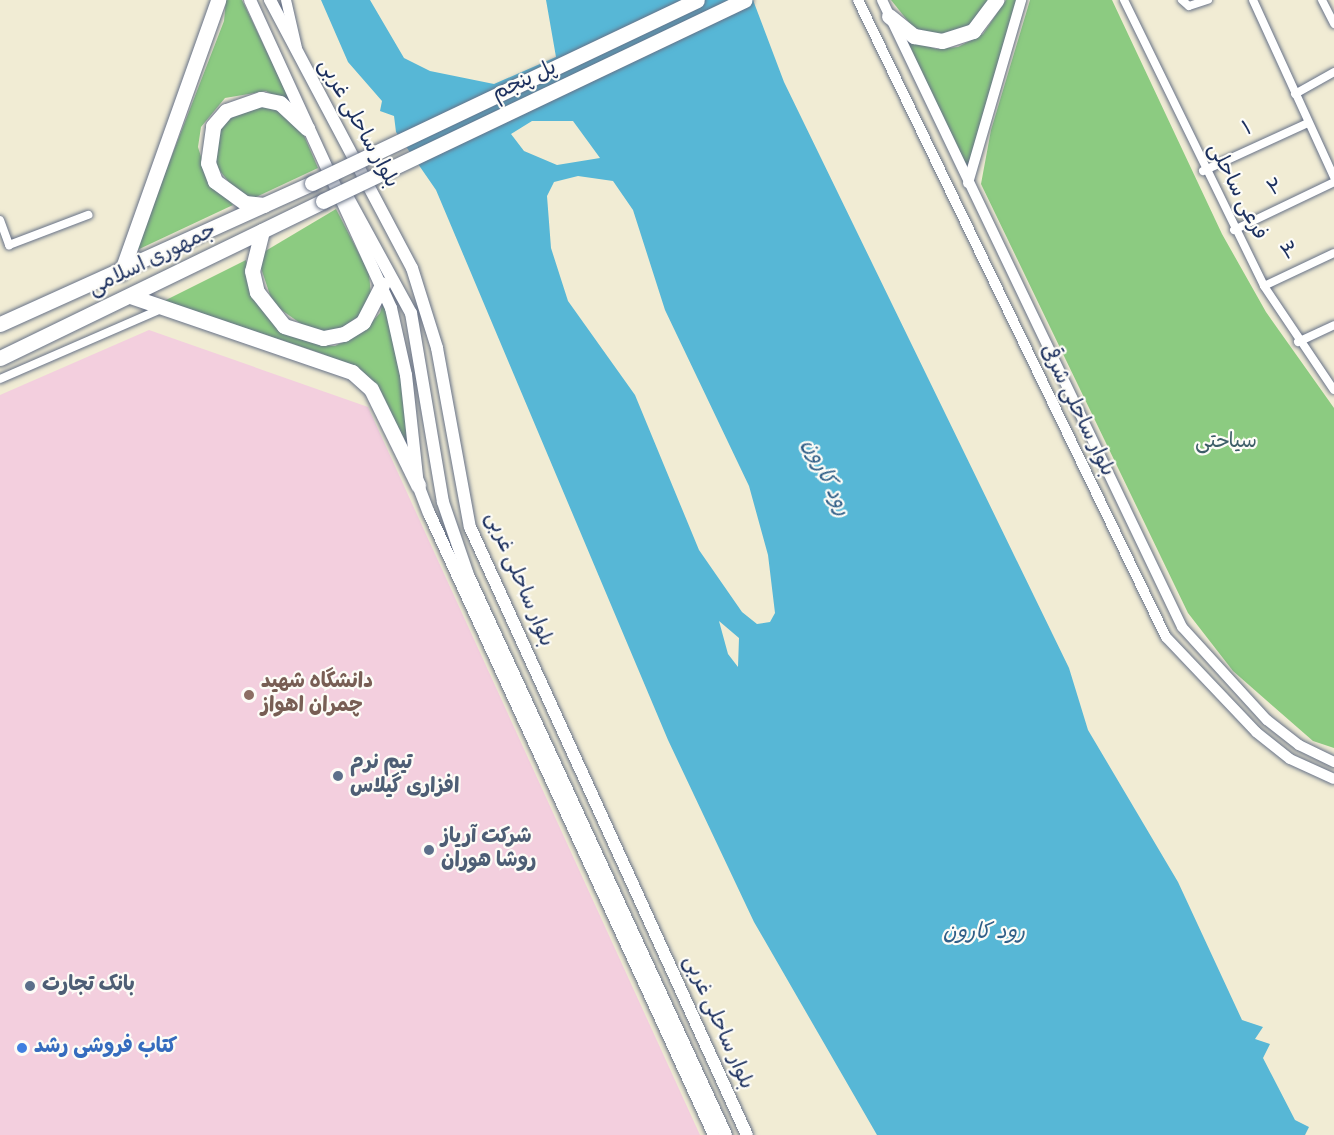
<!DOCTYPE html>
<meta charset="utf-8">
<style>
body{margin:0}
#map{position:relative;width:1334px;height:1135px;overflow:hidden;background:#f1ecd4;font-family:Dekko,"Playpen Sans Arabic",sans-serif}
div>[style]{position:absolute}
.built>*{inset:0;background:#f3cfde}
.green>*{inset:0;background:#8ccb81}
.water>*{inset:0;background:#57b7d6}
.roads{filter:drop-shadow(0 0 2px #667187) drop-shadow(0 0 2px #667187)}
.street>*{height:8px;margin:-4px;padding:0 4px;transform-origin:4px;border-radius:4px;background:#fff}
.secondary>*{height:10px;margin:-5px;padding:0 5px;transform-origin:5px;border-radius:5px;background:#fff}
.primary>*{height:12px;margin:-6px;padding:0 6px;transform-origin:6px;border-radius:6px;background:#fff}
.highway>*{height:15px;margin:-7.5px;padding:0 7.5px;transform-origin:7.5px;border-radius:7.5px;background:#fff}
.bridges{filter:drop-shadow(0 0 2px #667187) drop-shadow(0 0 2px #667187)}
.highway-bridge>*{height:15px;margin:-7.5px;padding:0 7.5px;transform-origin:7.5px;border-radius:7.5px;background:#fff}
.dots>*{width:16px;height:16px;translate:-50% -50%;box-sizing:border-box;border:3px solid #fdfcf7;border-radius:50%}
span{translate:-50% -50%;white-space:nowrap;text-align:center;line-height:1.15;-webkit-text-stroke:4.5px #fdfcf7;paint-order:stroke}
.street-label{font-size:21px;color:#1b2f5e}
.park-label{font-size:21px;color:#3d5e68}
.education-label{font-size:21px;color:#785e54;font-weight:700}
.left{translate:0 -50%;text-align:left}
.service-label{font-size:21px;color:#4e5e75;font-weight:700}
.shop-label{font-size:21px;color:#366cbe;font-weight:700}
.water-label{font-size:22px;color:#305f88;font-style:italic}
</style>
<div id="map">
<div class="built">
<div style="clip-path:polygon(149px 330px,368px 407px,700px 1135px,0 1135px,0 395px)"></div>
</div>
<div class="green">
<div style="clip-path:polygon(226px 0,242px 0,295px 110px,266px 91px,225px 98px,201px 127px,198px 147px,206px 173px,233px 205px,135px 251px,224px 21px)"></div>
<div style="clip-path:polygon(891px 0,990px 0,972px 25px,939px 36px,915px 30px)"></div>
<div style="clip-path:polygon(1006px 0,1017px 0,967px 170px,905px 38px,936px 49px,958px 47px,983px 34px)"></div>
<div style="clip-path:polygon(1030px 0,1112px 0,1222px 234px,1266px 312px,1334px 408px,1334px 748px,1313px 741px,1233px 671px,1188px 613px,981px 184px,991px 130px)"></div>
<div style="clip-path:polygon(236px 106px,274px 107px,302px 131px,318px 168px,250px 200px,235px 190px,213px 162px,217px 123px)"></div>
<div style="clip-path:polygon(336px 209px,369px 273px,371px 296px,365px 312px,334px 333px,307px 328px,273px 304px,257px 256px)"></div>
<div style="clip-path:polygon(246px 260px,253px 294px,321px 345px,335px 346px,363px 332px,380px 313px,384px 299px,403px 390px,408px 456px,370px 379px,323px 354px,164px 301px)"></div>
</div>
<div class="water">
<div style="clip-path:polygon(evenodd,321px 0,370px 0,404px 58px,430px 71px,494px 84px,556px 57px,546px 0,753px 0,784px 82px,1069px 668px,1088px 730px,1178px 882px,1242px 1020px,1263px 1027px,1255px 1039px,1270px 1044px,1263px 1058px,1295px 1120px,1309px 1127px,1305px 1135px,877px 1135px,754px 922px,668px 740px,436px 190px,396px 132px,394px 116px,380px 111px,382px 101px,348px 62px,321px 0,532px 121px,573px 121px,600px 158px,557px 165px,524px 151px,511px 134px,532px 121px,321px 0,578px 176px,613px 181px,633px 210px,665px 310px,749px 486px,768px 555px,775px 613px,770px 622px,757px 624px,742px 612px,699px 550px,635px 395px,568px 301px,551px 248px,547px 196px,554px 182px,578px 176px,321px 0,719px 621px,739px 638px,738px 667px,728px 654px,719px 621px)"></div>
</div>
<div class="roads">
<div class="street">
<div style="left:1124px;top:0;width:318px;rotate:63.9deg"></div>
<div style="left:1264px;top:286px;width:125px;rotate:56.1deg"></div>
<div style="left:1182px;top:0;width:9px;rotate:41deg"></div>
<div style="left:1189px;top:6px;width:20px;rotate:-18deg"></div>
<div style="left:1253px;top:0;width:195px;rotate:65.4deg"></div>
<div style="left:1322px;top:0;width:27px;rotate:63deg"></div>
<div style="left:1295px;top:94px;width:45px;rotate:-29.4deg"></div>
<div style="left:1203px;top:171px;width:115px;rotate:-24.6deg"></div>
<div style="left:0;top:220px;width:27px;rotate:70deg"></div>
<div style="left:9px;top:245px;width:85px;rotate:-20.8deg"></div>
<div style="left:1234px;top:230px;width:111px;rotate:-25.6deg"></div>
<div style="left:1264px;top:286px;width:77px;rotate:-25.2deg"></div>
<div style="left:1298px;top:342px;width:40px;rotate:-25deg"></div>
<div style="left:0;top:379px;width:176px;rotate:-23.5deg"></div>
</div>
<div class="secondary">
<div style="left:286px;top:0;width:49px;rotate:77.1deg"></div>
<div style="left:858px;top:0;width:708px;rotate:64.2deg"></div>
<div style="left:1166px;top:637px;width:131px;rotate:46.5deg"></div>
<div style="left:1256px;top:732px;width:43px;rotate:38.5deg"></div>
<div style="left:1290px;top:759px;width:48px;rotate:24.4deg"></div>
<div style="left:882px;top:0;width:695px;rotate:64.43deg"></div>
<div style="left:1182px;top:627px;width:126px;rotate:47.6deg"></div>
<div style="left:1267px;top:720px;width:41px;rotate:38deg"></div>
<div style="left:1299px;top:745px;width:39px;rotate:26deg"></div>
<div style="left:968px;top:183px;width:191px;rotate:-73.8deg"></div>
</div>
<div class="primary">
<div style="left:250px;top:0;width:339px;rotate:65.4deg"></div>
<div style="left:391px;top:308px;width:69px;rotate:77.4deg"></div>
<div style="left:406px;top:375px;width:111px;rotate:83.8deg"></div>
<div style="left:418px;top:485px;width:30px;rotate:69deg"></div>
<div style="left:429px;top:513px;width:684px;rotate:65.38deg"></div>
<div style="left:270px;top:0;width:303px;rotate:62.1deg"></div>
<div style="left:412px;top:268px;width:84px;rotate:72.6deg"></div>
<div style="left:437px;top:348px;width:182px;rotate:79.6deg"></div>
<div style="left:470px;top:527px;width:668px;rotate:65.51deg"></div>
<div style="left:346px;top:194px;width:136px;rotate:61.4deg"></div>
<div style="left:411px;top:313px;width:192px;rotate:80.4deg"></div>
<div style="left:443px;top:502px;width:77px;rotate:71.1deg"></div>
<div style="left:468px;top:575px;width:617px;rotate:65.26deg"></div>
</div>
<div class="highway">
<div style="left:889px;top:16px;width:32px;rotate:39deg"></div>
<div style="left:914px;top:36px;width:28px;rotate:10deg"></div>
<div style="left:942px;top:41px;width:33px;rotate:-18deg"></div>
<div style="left:973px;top:31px;width:39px;rotate:-53deg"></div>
<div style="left:264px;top:205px;width:19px;rotate:-174deg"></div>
<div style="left:245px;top:203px;width:37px;rotate:-144deg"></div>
<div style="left:215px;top:181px;width:19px;rotate:-111deg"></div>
<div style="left:208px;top:163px;width:37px;rotate:-82deg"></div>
<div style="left:213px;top:126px;width:20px;rotate:-49deg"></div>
<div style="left:226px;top:111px;width:37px;rotate:-19deg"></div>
<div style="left:261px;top:99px;width:19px;rotate:12deg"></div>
<div style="left:280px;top:103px;width:37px;rotate:43deg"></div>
<div style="left:262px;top:231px;width:41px;rotate:104deg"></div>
<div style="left:252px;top:271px;width:22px;rotate:77deg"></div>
<div style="left:257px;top:292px;width:43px;rotate:51.5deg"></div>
<div style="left:284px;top:326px;width:41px;rotate:17.1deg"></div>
<div style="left:323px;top:338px;width:21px;rotate:-11deg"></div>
<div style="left:344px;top:334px;width:22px;rotate:-32deg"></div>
<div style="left:363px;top:322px;width:42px;rotate:-62.8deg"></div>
<div style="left:121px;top:273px;width:290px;rotate:-70.4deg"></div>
<div style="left:130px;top:296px;width:235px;rotate:18.9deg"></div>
<div style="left:352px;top:372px;width:25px;rotate:42deg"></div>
<div style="left:371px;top:389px;width:107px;rotate:63.9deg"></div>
<div style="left:0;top:324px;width:342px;rotate:-24.3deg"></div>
<div style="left:0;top:358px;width:359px;rotate:-25.9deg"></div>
</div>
</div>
<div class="bridges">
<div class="highway-bridge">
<div style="left:312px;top:183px;width:426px;rotate:-25.4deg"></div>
<div style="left:323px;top:201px;width:467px;rotate:-25.5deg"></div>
</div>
</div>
<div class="dots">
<div style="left:249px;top:695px;background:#8d6e63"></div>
<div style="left:338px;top:776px;background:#5c6f8a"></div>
<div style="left:429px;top:850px;background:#5c6f8a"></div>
<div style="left:30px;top:986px;background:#5c6f8a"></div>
<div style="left:22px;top:1048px;background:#3f7fe0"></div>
</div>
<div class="street-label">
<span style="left:525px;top:82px;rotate:-25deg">پل پنجم</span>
<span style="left:357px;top:124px;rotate:61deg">بلوار ساحلی غربی</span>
<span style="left:1248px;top:130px;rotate:-24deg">۱</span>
<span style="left:1276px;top:189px;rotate:-26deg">۲</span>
<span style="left:1236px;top:192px;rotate:63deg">فرعی ساحلی</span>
<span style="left:1291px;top:253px;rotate:-25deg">۳</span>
<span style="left:153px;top:261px;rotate:-26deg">جمهوری اسلامی</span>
<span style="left:1076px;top:411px;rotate:64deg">بلوار ساحلی شرقی</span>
<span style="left:518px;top:580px;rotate:67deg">بلوار ساحلی غربی</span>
<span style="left:717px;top:1023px;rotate:66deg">بلوار ساحلی غربی</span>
</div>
<div class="park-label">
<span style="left:1226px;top:443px">سیاحتی</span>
</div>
<div class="education-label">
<span class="left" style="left:261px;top:695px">دانشگاه شهید<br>چمران اهواز</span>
</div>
<div class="service-label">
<span class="left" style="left:350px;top:776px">تیم نرم<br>افزاری گیلاس</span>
<span class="left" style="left:441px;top:850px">شرکت آریاز<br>روشا هوران</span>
<span class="left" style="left:42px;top:986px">بانک تجارت</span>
</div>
<div class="shop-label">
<span class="left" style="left:34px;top:1048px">کتاب فروشی رشد</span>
</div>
<div class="water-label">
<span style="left:825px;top:478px;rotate:64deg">رود کارون</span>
<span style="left:984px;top:934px">رود کارون</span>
</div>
</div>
